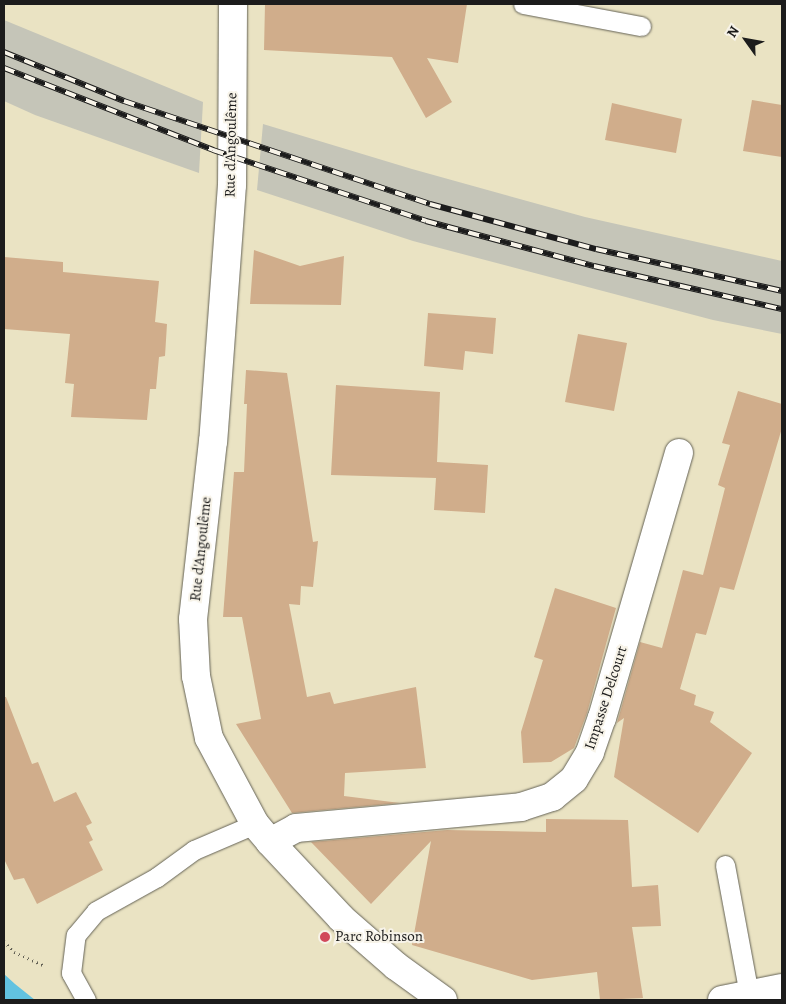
<!DOCTYPE html>
<meta charset="utf-8">
<style>
body{margin:0}
#map{position:relative;width:786px;height:1004px;overflow:hidden;background:#eae3c3;font-family:Alegreya,serif}
div>[style]{position:absolute}
.industrial>*{inset:0;background:#c5c5b8}
.water>*{inset:0;background:#62c2e0}
.building>*{inset:0;background:#d0ad8b}
.path>*{height:3px;margin-top:-1.5px;transform-origin:0;background:repeating-linear-gradient(90deg,#646256 0 1px,transparent 0 5px)}
.roads{filter:drop-shadow(0 0 1px #646256) drop-shadow(0 0 1px #646256)}
.service>*{height:19px;margin:-9.5px;padding:0 9.5px;transform-origin:9.5px;border-radius:9.5px;background:#fff}
.minor>*{height:28px;margin:-14px;padding:0 14px;transform-origin:14px;border-radius:14px;background:#fff}
.tertiary>*{height:28px;margin:-14px;padding:0 14px;transform-origin:14px;border-radius:14px;background:#fff}
.rail>*{height:5.5px;margin-top:-2.75px;transform-origin:0;background:repeating-linear-gradient(90deg,#f7f3e8 0 11px,#1c1c1c 0 22px);box-sizing:border-box;border-block:1px solid #1c1c1c}
.dots>*{width:14px;height:14px;translate:-50% -50%;box-sizing:border-box;border:2px solid #f7f3e8;border-radius:50%}
span{translate:-50% -50%;white-space:nowrap;text-align:center;line-height:1.15;-webkit-text-stroke:4px #f7f3e8;paint-order:stroke}
.street-label{font-size:15px;color:#1c1c1c}
.poi-label{font-size:15px;color:#1c1c1c}
.left{translate:0 -50%;text-align:left}
.frame{position:absolute;inset:0;border:5px solid #1c1c1c;pointer-events:none}
.north{position:absolute;left:721px;top:15px;width:50px;height:50px;-webkit-text-stroke:4px #f7f3e8;paint-order:stroke;rotate:302deg;font-size:14px;font-weight:700;line-height:20px;text-align:center;color:#1c1c1c}
.north::after{content:'';display:block;margin:auto;width:18px;height:22px;background:#1c1c1c;clip-path:polygon(50% 0,100% 100%,50% 72%,0 100%)}
</style>
<div id="map">
<div class="industrial">
<div style="clip-path:polygon(4px 20px,203px 102px,199px 173px,35px 115px,4px 101px)"></div>
<div style="clip-path:polygon(263px 124px,412px 169px,585px 217px,782px 261px,782px 334px,713px 320px,413px 241px,257px 190px)"></div>
</div>
<div class="water">
<div style="clip-path:polygon(4px 974px,15px 984px,35px 1000px,4px 1000px)"></div>
</div>
<div class="building">
<div style="clip-path:polygon(265px 4px,467px 4px,458px 63px,427px 58px,452px 102px,426px 118px,392px 57px,264px 50px)"></div>
<div style="clip-path:polygon(752px 100px,782px 105px,782px 157px,743px 151px)"></div>
<div style="clip-path:polygon(612px 103px,682px 119px,676px 153px,605px 140px)"></div>
<div style="clip-path:polygon(254px 250px,300px 266px,344px 256px,341px 305px,250px 304px)"></div>
<div style="clip-path:polygon(4px 257px,63px 262px,63px 272px,159px 281px,155px 322px,167px 324px,165px 356px,159px 357px,156px 389px,150px 389px,147px 420px,71px 417px,74px 384px,65px 383px,70px 334px,4px 329px)"></div>
<div style="clip-path:polygon(428px 313px,496px 318px,493px 354px,465px 351px,463px 370px,424px 366px)"></div>
<div style="clip-path:polygon(578px 334px,627px 343px,614px 411px,565px 402px)"></div>
<div style="clip-path:polygon(246px 370px,287px 373px,313px 542px,318px 541px,313px 587px,301px 586px,300px 605px,289px 604px,307px 697px,330px 692px,334px 704px,416px 687px,426px 768px,345px 773px,344px 796px,400px 803px,292px 813px,236px 724px,261px 719px,242px 617px,223px 617px,234px 472px,244px 472px,247px 404px,244px 404px)"></div>
<div style="clip-path:polygon(336px 385px,440px 392px,437px 462px,488px 465px,485px 513px,434px 510px,436px 478px,331px 475px)"></div>
<div style="clip-path:polygon(738px 391px,782px 404px,782px 428px,734px 590px,720px 587px,706px 635px,696px 633px,680px 689px,696px 695px,694px 705px,714px 712px,710px 722px,752px 753px,698px 833px,614px 777px,624px 718px,617px 723px,640px 642px,662px 648px,683px 570px,703px 575px,725px 488px,718px 485px,730px 445px,722px 443px)"></div>
<div style="clip-path:polygon(555px 588px,616px 608px,587px 713px,574px 748px,551px 762px,523px 763px,521px 732px,543px 660px,534px 657px)"></div>
<div style="clip-path:polygon(4px 697px,6px 697px,32px 764px,38px 762px,54px 802px,76px 792px,92px 823px,86px 826px,93px 840px,89px 842px,103px 870px,37px 904px,24px 878px,14px 880px,4px 859px)"></div>
<div style="clip-path:polygon(546px 819px,628px 820px,632px 887px,658px 885px,661px 926px,632px 927px,643px 998px,600px 1000px,597px 972px,532px 980px,412px 945px,431px 841px,371px 904px,311px 842px,447px 830px,546px 832px)"></div>
</div>
<div class="path">
<div style="left:4px;top:941px;width:15px;rotate:48deg"></div>
<div style="left:14px;top:952px;width:32px;rotate:24deg"></div>
</div>
<div class="roads">
<div class="service">
<div style="left:523px;top:4px;width:120px;rotate:10.6deg"></div>
<div style="left:725px;top:865px;width:132px;rotate:79.5deg"></div>
<div style="left:86px;top:1000px;width:31px;rotate:-119deg"></div>
<div style="left:71px;top:973px;width:38px;rotate:-83deg"></div>
<div style="left:76px;top:935px;width:31px;rotate:-50deg"></div>
<div style="left:96px;top:911px;width:70px;rotate:-29.1deg"></div>
<div style="left:157px;top:877px;width:46px;rotate:-36.1deg"></div>
<div style="left:194px;top:850px;width:66px;rotate:-23.1deg"></div>
</div>
<div class="minor">
<div style="left:270px;top:842px;width:30px;rotate:-28deg"></div>
<div style="left:296px;top:828px;width:226px;rotate:-5.3deg"></div>
<div style="left:521px;top:807px;width:33px;rotate:-18deg"></div>
<div style="left:552px;top:797px;width:28px;rotate:-39deg"></div>
<div style="left:574px;top:779px;width:31px;rotate:-59deg"></div>
<div style="left:590px;top:752px;width:36px;rotate:-71deg"></div>
<div style="left:602px;top:718px;width:276px;rotate:-73.8deg"></div>
</div>
<div class="tertiary">
<div style="left:233px;top:4px;width:181px;rotate:90.3deg"></div>
<div style="left:232px;top:185px;width:257px;rotate:94.2deg"></div>
<div style="left:213px;top:441px;width:179px;rotate:96.4deg"></div>
<div style="left:193px;top:619px;width:57px;rotate:87deg"></div>
<div style="left:196px;top:676px;width:63px;rotate:78.2deg"></div>
<div style="left:209px;top:738px;width:98px;rotate:61.9deg"></div>
<div style="left:255px;top:824px;width:23px;rotate:50deg"></div>
<div style="left:270px;top:842px;width:104px;rotate:46.9deg"></div>
<div style="left:341px;top:918px;width:73px;rotate:41.1deg"></div>
<div style="left:396px;top:966px;width:58px;rotate:35.9deg"></div>
<div style="left:722px;top:1000px;width:61px;rotate:-11.3deg"></div>
</div>
</div>
<div class="rail">
<div style="left:4px;top:52px;width:130px;rotate:22.2deg"></div>
<div style="left:124px;top:101px;width:323px;rotate:18.6deg"></div>
<div style="left:430px;top:204px;width:172px;rotate:15.2deg"></div>
<div style="left:596px;top:249px;width:191px;rotate:12.7deg"></div>
<div style="left:4px;top:68px;width:225px;rotate:21.4deg"></div>
<div style="left:213px;top:150px;width:225px;rotate:18.4deg"></div>
<div style="left:426px;top:221px;width:174px;rotate:15deg"></div>
<div style="left:594px;top:266px;width:193px;rotate:12.9deg"></div>
</div>
<div class="dots">
<div style="left:325px;top:937px;background:#d1495b"></div>
</div>
<div class="street-label">
<span style="left:231px;top:145px;rotate:-89deg">Rue d'Angoulême</span>
<span style="left:201px;top:549px;rotate:-84deg">Rue d'Angoulême</span>
<span style="left:606px;top:698px;rotate:-72deg">Impasse Delcourt</span>
</div>
<div class="poi-label">
<span class="left" style="left:335px;top:937px">Parc Robinson</span>
</div>
<div class="frame"></div>
<div class="north">N</div>
</div>
